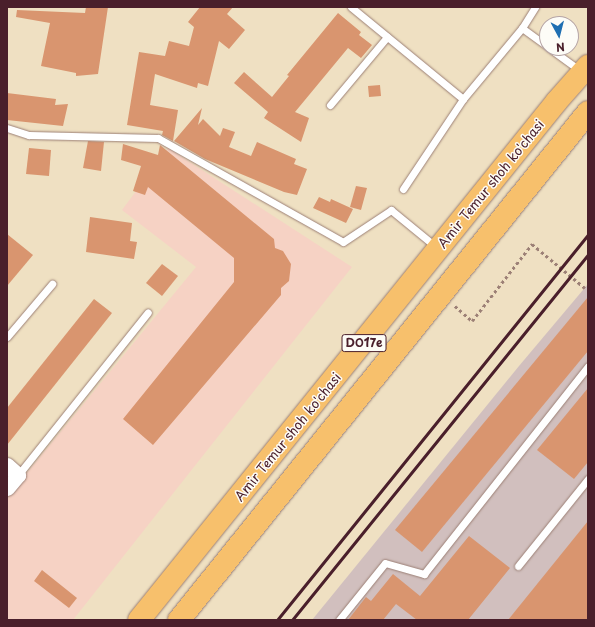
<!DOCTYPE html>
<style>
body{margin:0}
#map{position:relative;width:595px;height:627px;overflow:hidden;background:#efe0c2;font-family:"Playpen Sans",sans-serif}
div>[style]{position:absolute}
.built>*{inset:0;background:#f6d2c4}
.industrial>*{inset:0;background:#d1bfbe}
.building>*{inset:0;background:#d9956f}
.path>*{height:2.5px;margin-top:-1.25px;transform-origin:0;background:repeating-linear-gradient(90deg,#9c8076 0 3px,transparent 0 6px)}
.roads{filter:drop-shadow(0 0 1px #9c8076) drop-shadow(0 0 1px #9c8076)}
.lane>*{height:7px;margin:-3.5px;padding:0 3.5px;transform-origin:3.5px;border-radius:3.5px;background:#fff}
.street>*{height:15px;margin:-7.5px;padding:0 7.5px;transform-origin:7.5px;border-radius:7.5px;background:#fff}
.primary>*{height:22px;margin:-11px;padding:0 11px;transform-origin:11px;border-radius:11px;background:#f7c06c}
.rail>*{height:3px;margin:-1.5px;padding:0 1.5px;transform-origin:1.5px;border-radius:1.5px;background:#4a1f2b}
span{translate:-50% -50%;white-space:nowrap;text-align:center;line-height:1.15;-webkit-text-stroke:3px #fdfcf7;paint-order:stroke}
.shield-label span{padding:1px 3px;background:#fdfcf7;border:1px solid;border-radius:3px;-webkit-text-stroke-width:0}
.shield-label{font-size:12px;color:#4a1f2b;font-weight:700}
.street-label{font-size:13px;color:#4a1f2b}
.frame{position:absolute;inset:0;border:8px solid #4a1f2b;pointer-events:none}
.north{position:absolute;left:539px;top:16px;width:40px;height:40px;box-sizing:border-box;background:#fdfcf7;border:1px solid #b5a4a5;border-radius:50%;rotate:173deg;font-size:11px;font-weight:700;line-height:16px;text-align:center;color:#4a1f2b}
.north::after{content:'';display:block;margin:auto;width:14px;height:18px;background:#1f6fb2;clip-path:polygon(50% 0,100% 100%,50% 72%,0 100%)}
</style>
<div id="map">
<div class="built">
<div style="clip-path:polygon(168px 148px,352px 267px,73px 620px,7px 620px,7px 497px,196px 267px,122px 210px)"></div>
</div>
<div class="industrial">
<div style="clip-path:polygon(588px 284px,588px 620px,312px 620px,519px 366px)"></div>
</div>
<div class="building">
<div style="clip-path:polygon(86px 7px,108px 7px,98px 74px,76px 76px,76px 73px,41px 66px,50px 23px,16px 17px,17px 10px,85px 13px)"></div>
<div style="clip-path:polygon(200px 7px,233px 7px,227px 14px,245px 30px,229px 49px,219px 41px,208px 86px,198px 83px,197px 88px,155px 74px,150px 105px,178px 110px,173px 141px,162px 135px,163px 131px,127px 125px,139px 52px,165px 56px,169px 41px,189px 46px,194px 27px,188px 22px)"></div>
<div style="clip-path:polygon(338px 13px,361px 32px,359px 35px,372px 45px,361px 58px,348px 48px,295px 112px,309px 118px,301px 142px,264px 118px,268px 112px,234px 83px,244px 72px,272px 97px,289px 76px,287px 75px)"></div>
<div style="clip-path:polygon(380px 85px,381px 96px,369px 97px,368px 86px)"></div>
<div style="clip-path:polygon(7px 93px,56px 99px,55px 105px,68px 104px,63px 126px,7px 120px)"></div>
<div style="clip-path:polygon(202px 108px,198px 125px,203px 119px,220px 136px,223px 128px,235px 132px,229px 147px,251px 156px,257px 142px,296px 159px,294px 164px,307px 169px,297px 195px,284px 192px,205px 159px,174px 141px)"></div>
<div style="clip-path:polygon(88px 141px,104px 142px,101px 171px,83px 168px)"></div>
<div style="clip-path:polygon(123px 144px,158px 155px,160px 145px,274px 239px,275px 248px,283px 251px,291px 264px,289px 281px,281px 288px,281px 295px,153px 445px,123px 419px,234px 282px,234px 258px,148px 187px,145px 195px,133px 191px,141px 166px,121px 160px)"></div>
<div style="clip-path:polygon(29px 148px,51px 150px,49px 176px,26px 174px)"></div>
<div style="clip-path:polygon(356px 186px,367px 188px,361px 210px,350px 207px)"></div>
<div style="clip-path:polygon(319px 197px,330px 202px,331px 199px,353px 209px,346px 223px,313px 208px)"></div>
<div style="clip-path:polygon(90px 217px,132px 223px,130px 241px,137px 242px,134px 259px,86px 252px)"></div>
<div style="clip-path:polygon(7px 234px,33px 255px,7px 286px)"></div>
<div style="clip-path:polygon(162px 264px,178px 276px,162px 296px,146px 283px)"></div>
<div style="clip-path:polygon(588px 297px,588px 351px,422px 552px,395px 530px)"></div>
<div style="clip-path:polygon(94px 299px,112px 313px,7px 445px,7px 408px)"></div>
<div style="clip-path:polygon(588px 388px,588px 462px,574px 479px,537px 450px)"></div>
<div style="clip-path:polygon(588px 521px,588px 620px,508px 620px)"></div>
<div style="clip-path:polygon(469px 536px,510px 568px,468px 620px,417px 620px,396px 604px,383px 620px,348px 620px,366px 597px,371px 601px,393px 574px,420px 596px)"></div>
<div style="clip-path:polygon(42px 570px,77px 598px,69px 608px,34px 581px)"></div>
</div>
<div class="path">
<div style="left:455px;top:306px;width:23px;rotate:41deg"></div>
<div style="left:472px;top:321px;width:98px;rotate:-52.1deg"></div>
<div style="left:532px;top:244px;width:69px;rotate:39.7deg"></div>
</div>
<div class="roads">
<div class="lane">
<div style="left:351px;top:7px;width:145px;rotate:39.4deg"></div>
<div style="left:522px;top:28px;width:31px;rotate:36deg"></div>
<div style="left:549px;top:48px;width:39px;rotate:36deg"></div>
<div style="left:330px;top:105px;width:89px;rotate:-50deg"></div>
<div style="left:7px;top:128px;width:23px;rotate:18deg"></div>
<div style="left:29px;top:135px;width:129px;rotate:1.3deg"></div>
<div style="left:158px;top:138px;width:212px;rotate:29.3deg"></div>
<div style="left:343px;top:242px;width:58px;rotate:-33.7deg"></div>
<div style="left:391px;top:210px;width:58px;rotate:39.4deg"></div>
<div style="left:403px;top:189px;width:108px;rotate:-56.3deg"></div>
<div style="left:463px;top:99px;width:92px;rotate:-50.3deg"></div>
<div style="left:522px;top:28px;width:25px;rotate:-58deg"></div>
<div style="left:7px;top:337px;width:70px;rotate:-49.7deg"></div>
<div style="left:18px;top:475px;width:208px;rotate:-51.4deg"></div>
<div style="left:518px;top:566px;width:112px;rotate:-51.2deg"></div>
<div style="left:339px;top:620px;width:73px;rotate:-51.1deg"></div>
<div style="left:385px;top:563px;width:41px;rotate:15.8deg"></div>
<div style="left:424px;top:574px;width:265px;rotate:-51.7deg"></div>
</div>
<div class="street">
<div style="left:7px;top:465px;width:15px;rotate:42deg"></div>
<div style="left:18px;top:475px;width:17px;rotate:130deg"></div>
</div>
<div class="primary">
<div style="left:139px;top:620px;width:666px;rotate:-51.15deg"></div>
<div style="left:557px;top:101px;width:47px;rotate:-48.5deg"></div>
<div style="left:179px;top:620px;width:652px;rotate:-51.16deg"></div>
</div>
</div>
<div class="rail">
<div style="left:277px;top:620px;width:495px;rotate:-51.1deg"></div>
<div style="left:292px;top:620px;width:471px;rotate:-51deg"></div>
</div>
<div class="shield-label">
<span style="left:364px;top:343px">D017e</span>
</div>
<div class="street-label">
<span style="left:491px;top:184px;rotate:-51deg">Amir Temur shoh ko'chasi</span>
<span style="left:288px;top:437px;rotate:-51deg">Amir Temur shoh ko'chasi</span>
</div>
<div class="frame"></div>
<div class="north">N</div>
</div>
